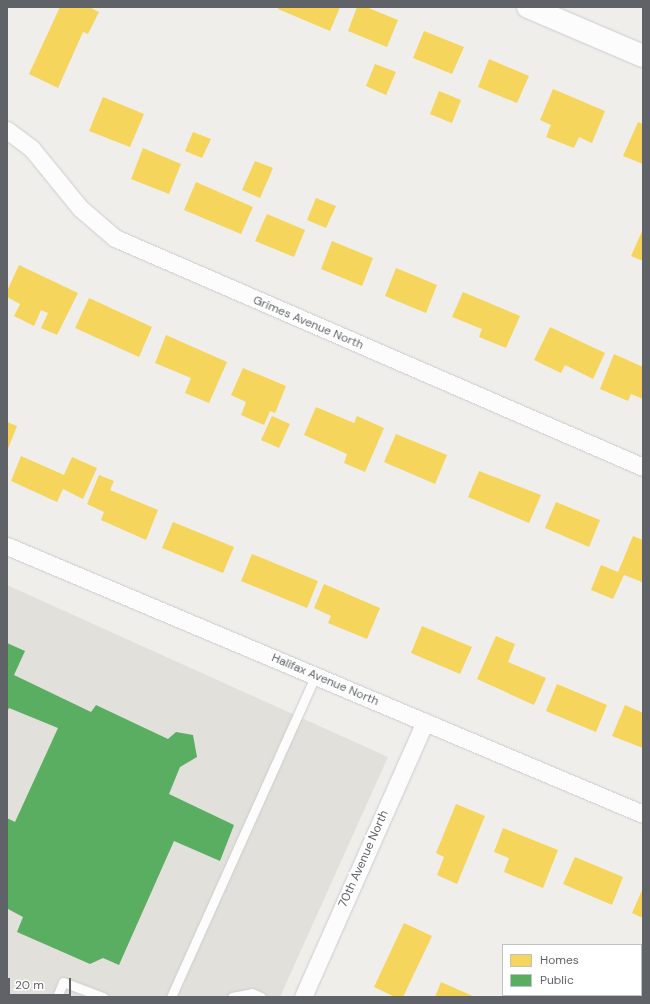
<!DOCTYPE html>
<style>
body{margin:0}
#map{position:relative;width:650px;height:1004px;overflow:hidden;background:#efeeea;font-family:"DM Sans",sans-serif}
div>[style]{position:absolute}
.education>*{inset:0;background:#e2e0da}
.homes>*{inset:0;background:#f6d55c}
.public>*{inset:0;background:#5aae61}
.roads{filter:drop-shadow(0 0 1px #cbcccc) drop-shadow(0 0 1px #cbcccc)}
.service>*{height:9px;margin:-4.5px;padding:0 4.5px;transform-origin:4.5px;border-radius:4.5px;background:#fdfcfc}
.minor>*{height:17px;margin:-8.5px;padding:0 8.5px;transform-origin:8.5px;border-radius:8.5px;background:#fdfcfc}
.tertiary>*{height:22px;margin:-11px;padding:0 11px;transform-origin:11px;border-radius:11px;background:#fdfcfc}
span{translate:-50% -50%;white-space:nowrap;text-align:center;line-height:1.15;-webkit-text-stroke:4px #fff;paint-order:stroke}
.street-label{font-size:12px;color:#5f6368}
.frame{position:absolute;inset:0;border:8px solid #5f6368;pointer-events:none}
.legend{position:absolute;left:502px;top:944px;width:140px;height:52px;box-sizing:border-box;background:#fff;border:1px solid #bfc1c3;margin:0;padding:5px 7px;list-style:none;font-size:12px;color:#5f6368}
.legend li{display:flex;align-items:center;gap:8px;height:20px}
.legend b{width:20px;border:1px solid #bfc1c3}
.scale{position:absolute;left:8px;top:978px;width:63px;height:18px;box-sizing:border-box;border:2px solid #5f6368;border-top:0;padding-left:5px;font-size:12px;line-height:14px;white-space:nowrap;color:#5f6368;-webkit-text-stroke:3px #fff;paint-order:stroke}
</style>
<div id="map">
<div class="education">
<div style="clip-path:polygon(7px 585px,388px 757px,280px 997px,7px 997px)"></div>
</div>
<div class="homes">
<div style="clip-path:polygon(60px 7px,89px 7px,99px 12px,88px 34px,83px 32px,58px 88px,29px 74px)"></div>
<div style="clip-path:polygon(279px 7px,340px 7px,330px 31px,278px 9px)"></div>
<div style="clip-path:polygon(357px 7px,366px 7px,398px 20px,387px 47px,348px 31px)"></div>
<div style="clip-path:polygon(424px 31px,464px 47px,452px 74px,413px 58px)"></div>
<div style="clip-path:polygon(489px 59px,529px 76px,517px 103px,478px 87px)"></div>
<div style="clip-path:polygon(375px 64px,396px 72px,386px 95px,366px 86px)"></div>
<div style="clip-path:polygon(553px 89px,605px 111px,592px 143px,579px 137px,574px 148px,546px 137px,551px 125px,540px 120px)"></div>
<div style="clip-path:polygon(439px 91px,461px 100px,452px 123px,430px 114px)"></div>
<div style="clip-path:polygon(103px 97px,144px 114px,130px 147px,89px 131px)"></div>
<div style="clip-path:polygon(638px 122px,643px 124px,643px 164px,623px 156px)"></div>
<div style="clip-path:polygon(193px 132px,211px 139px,202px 158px,185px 151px)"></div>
<div style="clip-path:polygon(143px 148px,181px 164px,169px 194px,131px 179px)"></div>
<div style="clip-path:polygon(255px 161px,273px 168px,260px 198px,242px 190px)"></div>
<div style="clip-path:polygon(196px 182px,253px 207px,241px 234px,184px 210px)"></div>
<div style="clip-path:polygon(316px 198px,336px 206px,326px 228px,307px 220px)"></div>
<div style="clip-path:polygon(267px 214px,305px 230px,294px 257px,255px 241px)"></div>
<div style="clip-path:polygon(643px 229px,643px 261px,631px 256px)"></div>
<div style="clip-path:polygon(332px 241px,373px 258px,362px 286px,321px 269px)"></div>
<div style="clip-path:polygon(19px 265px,78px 293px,57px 335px,41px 328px,48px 313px,41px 310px,34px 326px,14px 316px,20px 304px,7px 297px,7px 291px)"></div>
<div style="clip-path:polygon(396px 268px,437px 285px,426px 313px,385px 296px)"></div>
<div style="clip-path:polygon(463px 292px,520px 316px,506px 348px,479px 337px,482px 329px,452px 317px)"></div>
<div style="clip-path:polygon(89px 298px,152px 327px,139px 357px,75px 328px)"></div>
<div style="clip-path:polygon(550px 327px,605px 353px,593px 379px,565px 365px,561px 373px,534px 360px)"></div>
<div style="clip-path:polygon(166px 335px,227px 362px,209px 403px,185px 393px,191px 378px,155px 363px)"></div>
<div style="clip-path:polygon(614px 354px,643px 367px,643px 399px,631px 394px,628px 401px,600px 389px)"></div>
<div style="clip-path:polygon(243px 368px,286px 386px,275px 413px,270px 411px,264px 425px,241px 415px,246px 402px,231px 395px)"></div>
<div style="clip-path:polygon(316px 407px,354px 423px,357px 416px,384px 428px,365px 472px,344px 463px,347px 454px,304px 435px)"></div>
<div style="clip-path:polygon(272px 416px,290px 424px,279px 448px,261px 440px)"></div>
<div style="clip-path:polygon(7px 422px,17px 426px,7px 451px)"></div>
<div style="clip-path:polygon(396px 434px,447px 455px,435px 484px,384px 462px)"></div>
<div style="clip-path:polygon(21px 456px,64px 475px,72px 457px,97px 468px,83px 499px,63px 489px,57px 502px,11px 481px)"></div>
<div style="clip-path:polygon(479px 471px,541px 495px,529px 523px,468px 497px)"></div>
<div style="clip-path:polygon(99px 475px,114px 481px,110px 490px,158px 510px,146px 540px,101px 520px,104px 512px,87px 504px)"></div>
<div style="clip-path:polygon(556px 502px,600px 520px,589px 547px,545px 528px)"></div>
<div style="clip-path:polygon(173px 522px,234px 547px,223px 573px,162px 548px)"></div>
<div style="clip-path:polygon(633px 536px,643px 540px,642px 582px,624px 575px,613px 599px,591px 590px,601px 565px,618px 572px)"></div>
<div style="clip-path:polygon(252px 554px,318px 581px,307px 608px,241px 581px)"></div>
<div style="clip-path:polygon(324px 584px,380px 608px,367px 639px,328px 623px,331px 616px,314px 608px)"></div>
<div style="clip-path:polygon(422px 626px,472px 647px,460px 674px,411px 653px)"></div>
<div style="clip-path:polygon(496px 636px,515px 644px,508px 662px,546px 678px,534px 705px,477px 679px)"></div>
<div style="clip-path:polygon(557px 684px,607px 705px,596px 732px,546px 711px)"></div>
<div style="clip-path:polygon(625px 705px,643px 713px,643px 748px,612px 736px)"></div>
<div style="clip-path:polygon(456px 804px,485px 816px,457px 884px,437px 875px,444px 857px,436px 853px)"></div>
<div style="clip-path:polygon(503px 828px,558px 850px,543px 888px,504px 872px,509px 858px,494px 852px)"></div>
<div style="clip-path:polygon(575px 857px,623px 877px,612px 905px,563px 884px)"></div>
<div style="clip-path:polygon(643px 888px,643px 918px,632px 913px)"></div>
<div style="clip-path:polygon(404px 923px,432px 936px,403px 997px,395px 997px,374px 987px)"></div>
<div style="clip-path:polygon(441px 982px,475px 997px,435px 997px)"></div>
<div style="clip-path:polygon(590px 995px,618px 995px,589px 997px)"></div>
</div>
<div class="public">
<div style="clip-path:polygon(7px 643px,25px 651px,14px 675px,91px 712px,96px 705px,168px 739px,176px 732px,193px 735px,197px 757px,180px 767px,169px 794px,234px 825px,220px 861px,174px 841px,119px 965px,103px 958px,90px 964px,17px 932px,23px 917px,8px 909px,7px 912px,7px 818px,15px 822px,58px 728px,9px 708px,7px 712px)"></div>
</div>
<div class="roads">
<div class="service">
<div style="left:57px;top:997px;width:16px;rotate:-68deg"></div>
<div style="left:63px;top:982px;width:43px;rotate:20.6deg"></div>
<div style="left:171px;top:997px;width:352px;rotate:-65.8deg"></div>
<div style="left:232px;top:997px;width:20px;rotate:-11deg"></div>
<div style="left:252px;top:993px;width:10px;rotate:24deg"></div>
</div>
<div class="minor">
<div style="left:7px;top:130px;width:31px;rotate:37deg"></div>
<div style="left:32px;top:149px;width:76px;rotate:50.9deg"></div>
<div style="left:80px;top:208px;width:46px;rotate:40.6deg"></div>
<div style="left:115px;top:238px;width:576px;rotate:23.45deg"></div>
<div style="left:7px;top:546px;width:690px;rotate:22.85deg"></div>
<div style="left:303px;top:997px;width:301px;rotate:-66.1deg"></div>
</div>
<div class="tertiary">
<div style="left:528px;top:7px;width:125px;rotate:23.1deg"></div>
</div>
</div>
<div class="street-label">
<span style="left:308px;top:323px;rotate:23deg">Grimes Avenue North</span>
<span style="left:325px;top:680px;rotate:23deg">Halifax Avenue North</span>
<span style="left:364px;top:859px;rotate:-66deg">70th Avenue North</span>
</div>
<div class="frame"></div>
<ul class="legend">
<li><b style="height:11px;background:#f6d55c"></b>Homes</li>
<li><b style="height:11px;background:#5aae61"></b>Public</li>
</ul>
<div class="scale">20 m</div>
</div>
